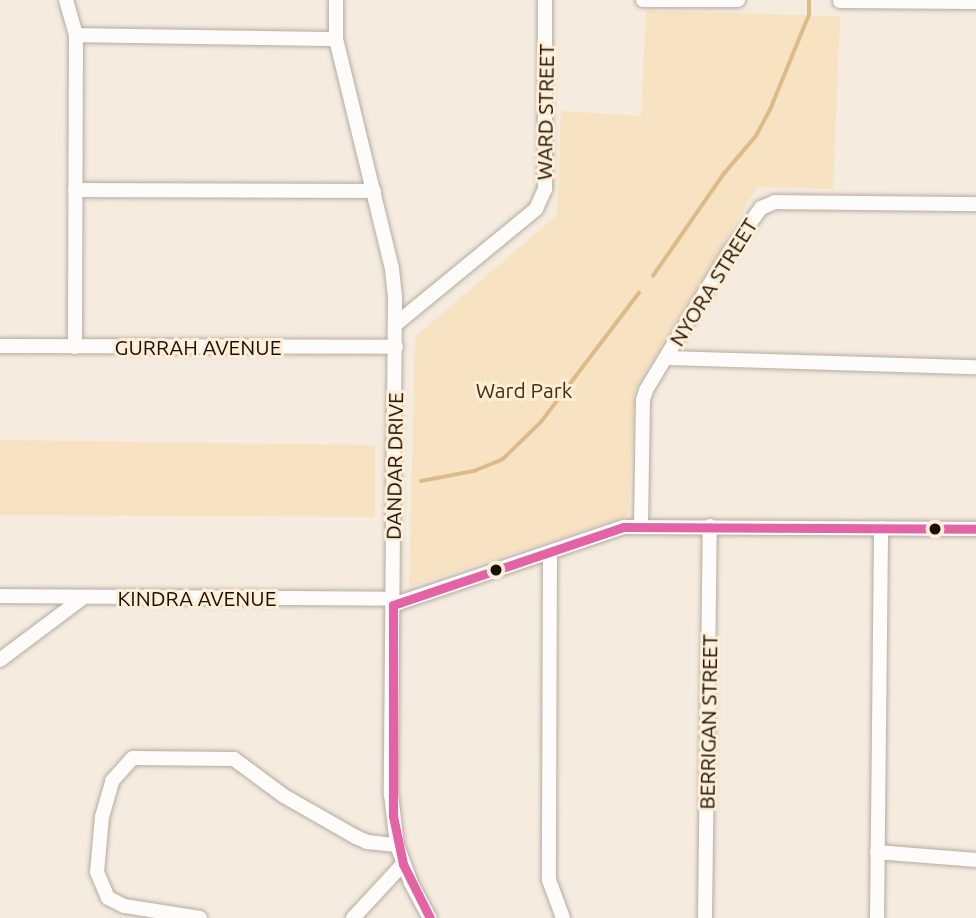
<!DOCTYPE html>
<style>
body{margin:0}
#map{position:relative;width:976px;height:918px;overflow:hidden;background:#f5ecdf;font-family:Ubuntu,sans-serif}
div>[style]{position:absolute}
.green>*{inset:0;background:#f7e2c2}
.stream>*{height:3.5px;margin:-1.75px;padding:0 1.75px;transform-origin:1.75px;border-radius:1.75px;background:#dcbb8a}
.roads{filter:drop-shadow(0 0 2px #b4aca1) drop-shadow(0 0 2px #b4aca1)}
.minor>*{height:14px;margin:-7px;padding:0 7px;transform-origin:7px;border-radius:7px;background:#fefcfa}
.bus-1>*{height:9px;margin:-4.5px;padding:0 4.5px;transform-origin:4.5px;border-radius:4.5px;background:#e463a4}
.dots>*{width:19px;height:19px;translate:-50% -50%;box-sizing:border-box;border:4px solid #ffedd5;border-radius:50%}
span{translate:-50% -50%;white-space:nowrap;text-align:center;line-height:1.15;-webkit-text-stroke:6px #ffedd5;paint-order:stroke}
.street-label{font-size:21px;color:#181006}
.park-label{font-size:21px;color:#422f13}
</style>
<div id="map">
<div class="green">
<div style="clip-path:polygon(646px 11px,840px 16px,833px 189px,757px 187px,635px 390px,628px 516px,409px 587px,415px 337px,557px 215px,561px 111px,641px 116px)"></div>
<div style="clip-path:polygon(0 440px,375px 445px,375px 517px,0 515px)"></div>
</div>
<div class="stream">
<div style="left:653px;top:276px;width:123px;rotate:-55.3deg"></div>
<div style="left:723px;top:175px;width:51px;rotate:-49.8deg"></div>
<div style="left:756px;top:136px;width:30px;rotate:-62deg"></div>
<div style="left:770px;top:110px;width:103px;rotate:-67.7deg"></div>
<div style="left:809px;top:15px;width:15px;rotate:-90deg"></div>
<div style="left:421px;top:481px;width:54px;rotate:-10.7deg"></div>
<div style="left:474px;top:471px;width:31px;rotate:-22deg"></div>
<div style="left:503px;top:459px;width:53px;rotate:-44.2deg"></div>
<div style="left:541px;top:422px;width:162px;rotate:-52.8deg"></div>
</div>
<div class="roads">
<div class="minor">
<div style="left:66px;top:0;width:36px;rotate:74deg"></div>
<div style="left:76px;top:35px;width:312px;rotate:90.2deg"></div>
<div style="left:336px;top:0;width:39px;rotate:90deg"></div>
<div style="left:336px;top:39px;width:237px;rotate:76.3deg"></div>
<div style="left:392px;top:269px;width:29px;rotate:84deg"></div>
<div style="left:395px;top:298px;width:496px;rotate:90.5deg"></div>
<div style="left:391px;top:794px;width:51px;rotate:83.3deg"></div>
<div style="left:397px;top:845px;width:40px;rotate:69.8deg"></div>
<div style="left:411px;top:883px;width:40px;rotate:62deg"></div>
<div style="left:643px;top:0;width:95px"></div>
<div style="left:840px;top:1px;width:136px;rotate:0.4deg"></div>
<div style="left:76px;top:35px;width:260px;rotate:0.9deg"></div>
<div style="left:75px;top:190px;width:299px;rotate:0.2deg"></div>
<div style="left:396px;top:324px;width:181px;rotate:-39.4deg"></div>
<div style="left:536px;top:209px;width:22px;rotate:-66deg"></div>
<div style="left:545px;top:189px;width:189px;rotate:-90deg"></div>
<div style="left:0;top:346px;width:396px;rotate:0.1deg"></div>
<div style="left:666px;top:358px;width:310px;rotate:1.7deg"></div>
<div style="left:641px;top:525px;width:125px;rotate:-89.1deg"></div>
<div style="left:643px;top:400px;width:10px;rotate:-73deg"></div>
<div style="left:646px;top:390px;width:162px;rotate:-58.9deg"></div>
<div style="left:730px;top:251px;width:53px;rotate:-54.2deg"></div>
<div style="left:761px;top:208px;width:15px;rotate:-23deg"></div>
<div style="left:775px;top:202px;width:201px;rotate:0.6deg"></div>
<div style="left:550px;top:552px;width:328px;rotate:90.2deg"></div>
<div style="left:549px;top:880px;width:40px;rotate:69.8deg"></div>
<div style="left:0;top:596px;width:393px;rotate:0.4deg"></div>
<div style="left:393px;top:605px;width:244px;rotate:-18.7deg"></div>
<div style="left:624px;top:527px;width:352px;rotate:0.3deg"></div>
<div style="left:0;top:660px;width:105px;rotate:-36.9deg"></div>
<div style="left:877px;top:852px;width:99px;rotate:4.6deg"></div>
<div style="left:200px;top:918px;width:77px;rotate:-171deg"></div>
<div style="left:124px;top:906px;width:18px;rotate:-153deg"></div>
<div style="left:108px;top:898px;width:28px;rotate:-113deg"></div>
<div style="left:97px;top:872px;width:55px;rotate:-84.8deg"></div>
<div style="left:102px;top:817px;width:37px;rotate:-74deg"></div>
<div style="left:112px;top:781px;width:31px;rotate:-48deg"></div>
<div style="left:133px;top:758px;width:101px;rotate:0.6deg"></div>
<div style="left:234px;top:759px;width:62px;rotate:36.5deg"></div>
<div style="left:284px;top:796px;width:83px;rotate:29.7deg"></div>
<div style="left:356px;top:837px;width:12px;rotate:24deg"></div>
<div style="left:367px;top:842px;width:30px;rotate:6deg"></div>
<div style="left:353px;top:918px;width:74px;rotate:-47.2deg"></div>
<div style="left:705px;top:918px;width:392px;rotate:-89.3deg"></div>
<div style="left:877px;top:918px;width:390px;rotate:-89.4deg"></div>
</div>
</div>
<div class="bus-1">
<div style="left:393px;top:605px;width:244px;rotate:-18.7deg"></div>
<div style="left:624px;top:527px;width:352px;rotate:0.3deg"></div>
<div style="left:393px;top:605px;width:211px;rotate:90deg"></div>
<div style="left:393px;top:816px;width:49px;rotate:78.2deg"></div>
<div style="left:403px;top:864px;width:60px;rotate:63.4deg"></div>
</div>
<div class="dots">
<div style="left:935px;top:529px;background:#181006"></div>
<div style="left:496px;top:570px;background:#181006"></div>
</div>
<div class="street-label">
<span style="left:545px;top:112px;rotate:-89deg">WARD STREET</span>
<span style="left:713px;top:282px;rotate:-58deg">NYORA STREET</span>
<span style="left:198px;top:347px">GURRAH AVENUE</span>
<span style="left:394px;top:466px;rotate:-89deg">DANDAR DRIVE</span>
<span style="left:197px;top:598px">KINDRA AVENUE</span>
<span style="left:708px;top:722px;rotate:-89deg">BERRIGAN STREET</span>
</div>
<div class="park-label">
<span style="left:524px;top:390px">Ward Park</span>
</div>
</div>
